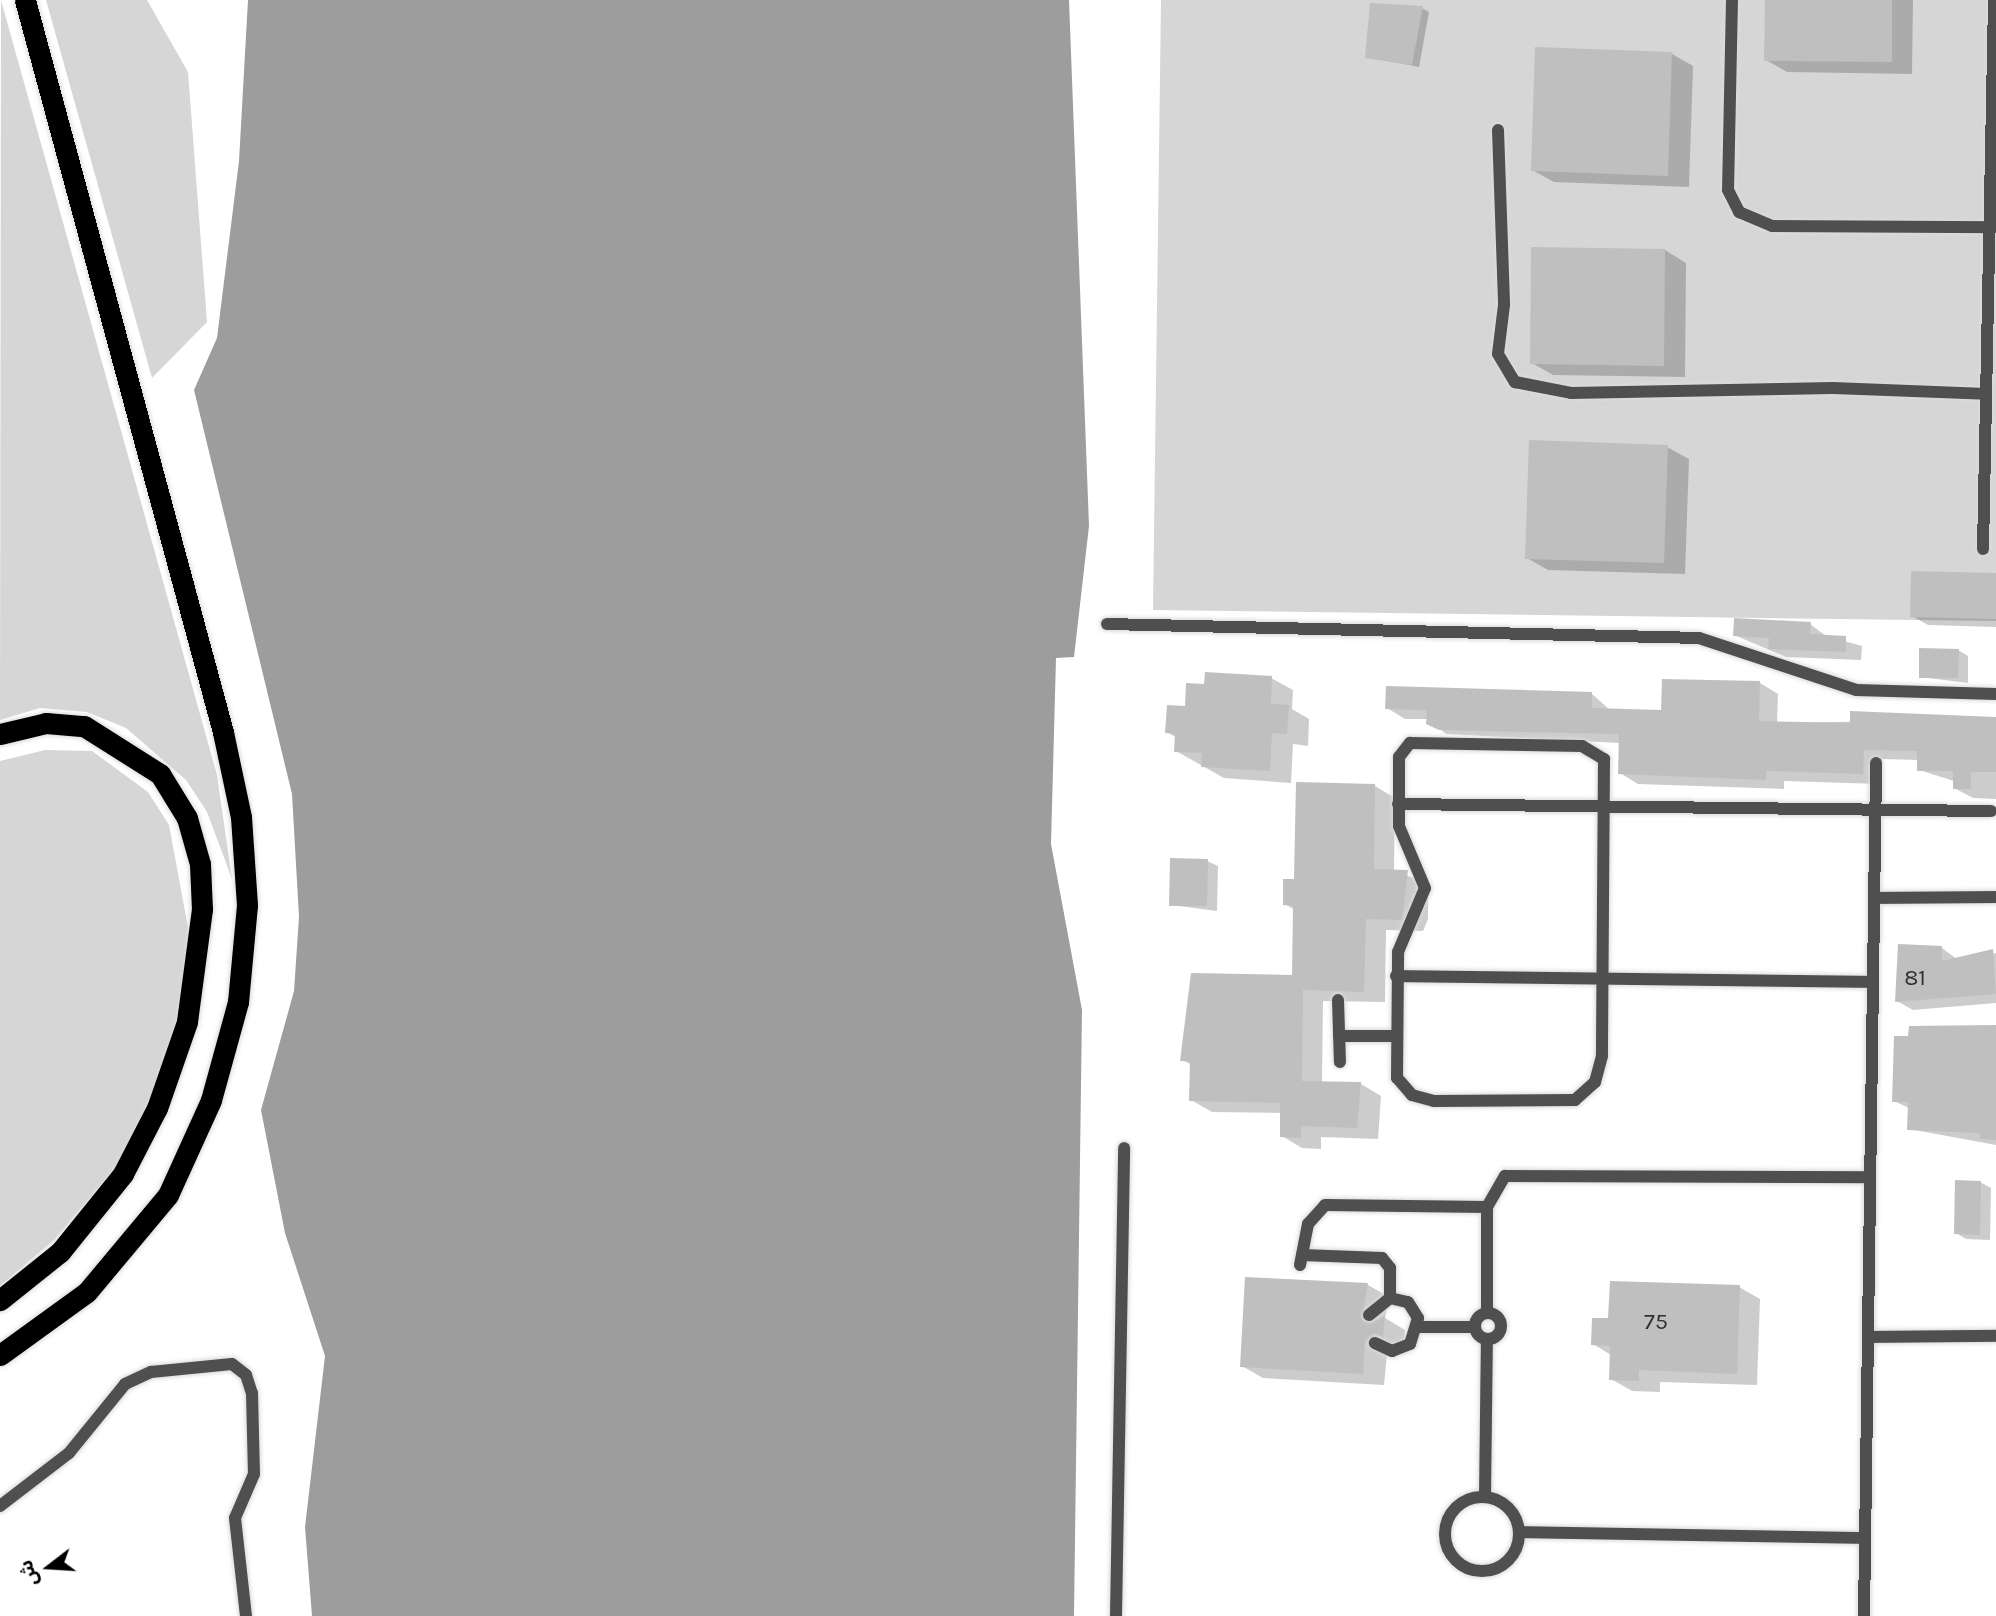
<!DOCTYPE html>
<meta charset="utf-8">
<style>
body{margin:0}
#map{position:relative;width:1996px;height:1616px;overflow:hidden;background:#fff;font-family:Karla,"Noto Sans Arabic",sans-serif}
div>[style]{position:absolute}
.green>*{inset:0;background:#d6d6d6}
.water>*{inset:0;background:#9d9d9d}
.shadow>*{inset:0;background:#0003}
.building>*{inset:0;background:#bfbfbf}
.roads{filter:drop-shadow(0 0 2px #dbdbdb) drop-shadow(0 0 2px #dbdbdb)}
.lane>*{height:12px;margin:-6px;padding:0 6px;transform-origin:6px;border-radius:6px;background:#4f4f4f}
.lane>.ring{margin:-6px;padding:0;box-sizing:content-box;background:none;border:12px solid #4f4f4f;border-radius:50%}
.highway>*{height:21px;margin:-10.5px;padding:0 10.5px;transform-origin:10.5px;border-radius:10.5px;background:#000}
span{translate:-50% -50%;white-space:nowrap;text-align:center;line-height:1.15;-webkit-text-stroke:5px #fff;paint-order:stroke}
.number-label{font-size:23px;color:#303030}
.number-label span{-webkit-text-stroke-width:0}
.north{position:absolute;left:14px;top:1532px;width:70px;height:70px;-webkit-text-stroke:5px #fff;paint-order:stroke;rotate:253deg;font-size:19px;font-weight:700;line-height:28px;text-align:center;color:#000}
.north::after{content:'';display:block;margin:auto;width:24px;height:32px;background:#000;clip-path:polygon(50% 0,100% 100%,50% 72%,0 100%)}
</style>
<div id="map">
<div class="green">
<div style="clip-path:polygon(1px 0,217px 775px,232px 879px,207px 812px,186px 780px,126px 728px,87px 712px,40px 708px,0 720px)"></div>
<div style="clip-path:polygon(46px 0,147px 0,188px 72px,207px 322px,152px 378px)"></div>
<div style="clip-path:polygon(1161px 0,1996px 0,1996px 621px,1153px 610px)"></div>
<div style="clip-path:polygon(45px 750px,92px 751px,148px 792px,169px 825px,190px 938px,177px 1029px,151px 1102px,114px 1169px,54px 1240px,0 1286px,0 761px)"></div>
</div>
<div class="water">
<div style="clip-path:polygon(248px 0,1069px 0,1089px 526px,1074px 657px,1056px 658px,1051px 844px,1082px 1010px,1074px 1616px,312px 1616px,305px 1527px,325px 1356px,285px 1233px,261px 1110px,294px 991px,299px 917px,292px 794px,194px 390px,217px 338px,239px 161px)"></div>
</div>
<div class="shadow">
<div style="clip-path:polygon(1767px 0,1913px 0,1912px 74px,1787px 72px,1766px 60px)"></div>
<div style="clip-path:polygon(1422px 8px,1429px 12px,1419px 67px,1367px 57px)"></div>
<div style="clip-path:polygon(1672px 54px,1693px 66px,1689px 187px,1554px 182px,1532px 170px)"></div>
<div style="clip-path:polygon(1665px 250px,1686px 263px,1685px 377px,1553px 375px,1532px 363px)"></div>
<div style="clip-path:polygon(1667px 447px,1689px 459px,1685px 574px,1548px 570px,1527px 558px)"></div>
<div style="clip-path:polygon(1996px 575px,1996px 627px,1928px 625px,1912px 616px)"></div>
<div style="clip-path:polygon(1810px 624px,1826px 636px,1862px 646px,1861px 660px,1786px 657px,1734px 635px)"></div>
<div style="clip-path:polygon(1958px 650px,1968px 656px,1968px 683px,1920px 677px)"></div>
<div style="clip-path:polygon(1271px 678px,1293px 690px,1292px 709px,1309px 719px,1308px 746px,1293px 744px,1291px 783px,1224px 778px,1176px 751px,1177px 738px,1167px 732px,1206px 686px)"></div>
<div style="clip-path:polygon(1760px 683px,1778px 694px,1777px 723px,1996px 719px,1996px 799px,1973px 798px,1954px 788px,1954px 781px,1919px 770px,1919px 760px,1882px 759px,1881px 784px,1784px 781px,1784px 789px,1638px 784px,1620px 773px,1620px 743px,1446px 734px,1428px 719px,1405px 719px,1387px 708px,1592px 694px,1610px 710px,1663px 711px)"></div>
<div style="clip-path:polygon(1375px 786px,1395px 798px,1394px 871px,1428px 883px,1428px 919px,1423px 931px,1386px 930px,1385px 1002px,1323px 1001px,1322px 1083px,1361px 1084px,1381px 1096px,1378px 1139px,1321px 1137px,1321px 1149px,1302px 1148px,1282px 1136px,1282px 1113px,1212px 1112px,1191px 1100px,1192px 1065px,1182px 1060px,1294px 977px,1295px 910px,1285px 904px,1295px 881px)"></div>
<div style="clip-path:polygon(1207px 861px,1218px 866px,1217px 911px,1171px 905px)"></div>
<div style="clip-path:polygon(1942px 948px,1958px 960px,1996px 953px,1996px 1003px,1913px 1010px,1897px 1001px)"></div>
<div style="clip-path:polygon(1996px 1027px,1996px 1145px,1909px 1129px,1909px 1108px,1894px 1101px)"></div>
<div style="clip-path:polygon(1980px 1182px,1991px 1188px,1990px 1240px,1966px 1239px,1956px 1233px)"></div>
<div style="clip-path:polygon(1247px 1279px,1368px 1285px,1389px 1297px,1385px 1318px,1405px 1330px,1404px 1348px,1387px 1355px,1384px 1385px,1263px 1378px,1242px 1366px)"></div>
<div style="clip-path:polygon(1739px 1287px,1760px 1299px,1757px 1385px,1660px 1382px,1660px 1392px,1632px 1391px,1611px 1379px,1611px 1355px,1593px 1344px,1610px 1320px)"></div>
</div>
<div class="building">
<div style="clip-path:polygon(1765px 0,1892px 0,1892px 62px,1764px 61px)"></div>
<div style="clip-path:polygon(1370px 3px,1423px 6px,1412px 65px,1365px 58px)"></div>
<div style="clip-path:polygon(1535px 47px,1672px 52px,1668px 176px,1531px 171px)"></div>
<div style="clip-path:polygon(1531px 247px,1665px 249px,1664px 366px,1530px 364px)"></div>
<div style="clip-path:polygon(1529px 440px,1668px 445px,1664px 563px,1525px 559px)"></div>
<div style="clip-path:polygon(1911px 571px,1996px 573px,1996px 619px,1910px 617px)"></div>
<div style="clip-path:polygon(1734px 618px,1811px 622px,1810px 634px,1846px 636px,1846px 652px,1768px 649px,1769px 638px,1733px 636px)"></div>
<div style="clip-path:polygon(1919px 648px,1959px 649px,1958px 678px,1919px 678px)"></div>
<div style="clip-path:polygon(1205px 672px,1272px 676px,1271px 704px,1289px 705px,1287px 734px,1272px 733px,1270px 771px,1201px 767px,1202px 753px,1174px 752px,1175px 734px,1165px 733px,1167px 705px,1185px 706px,1186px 683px,1204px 684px)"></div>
<div style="clip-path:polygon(1662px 679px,1760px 681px,1759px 721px,1850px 723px,1850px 711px,1996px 717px,1996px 772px,1971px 772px,1971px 789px,1953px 789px,1953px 771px,1917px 771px,1917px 751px,1864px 750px,1863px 774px,1766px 771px,1766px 780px,1618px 774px,1619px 734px,1439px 730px,1426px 724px,1427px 710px,1385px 709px,1386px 686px,1592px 692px,1592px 708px,1661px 710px)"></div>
<div style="clip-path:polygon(1296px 782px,1375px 784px,1374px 869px,1408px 870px,1402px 920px,1366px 919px,1364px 992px,1303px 990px,1302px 1081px,1361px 1082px,1357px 1128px,1301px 1126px,1301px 1138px,1280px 1137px,1280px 1103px,1189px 1101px,1190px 1061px,1180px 1061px,1191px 973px,1292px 975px,1293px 906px,1283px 905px,1283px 879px,1294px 879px)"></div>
<div style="clip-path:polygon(1170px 858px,1208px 859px,1207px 906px,1169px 906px)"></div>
<div style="clip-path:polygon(1898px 944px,1942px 946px,1942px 961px,1993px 949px,1996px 994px,1895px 1002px)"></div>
<div style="clip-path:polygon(1996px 1025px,1996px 1140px,1980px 1139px,1980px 1133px,1907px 1130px,1908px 1102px,1892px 1102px,1894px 1036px,1908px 1036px,1909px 1026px)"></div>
<div style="clip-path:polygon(1955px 1180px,1981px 1181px,1980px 1235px,1954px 1234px)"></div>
<div style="clip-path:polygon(1245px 1277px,1368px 1283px,1362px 1320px,1371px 1323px,1385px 1316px,1383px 1337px,1374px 1334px,1365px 1342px,1363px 1374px,1240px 1367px)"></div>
<div style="clip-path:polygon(1610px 1281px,1740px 1285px,1737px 1374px,1639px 1370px,1639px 1381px,1609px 1380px,1610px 1346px,1591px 1345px,1592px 1318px,1608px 1318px)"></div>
</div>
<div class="roads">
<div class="lane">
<div style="left:1732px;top:0;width:190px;rotate:91.2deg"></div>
<div style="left:1728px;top:190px;width:25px;rotate:63deg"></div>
<div style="left:1739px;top:212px;width:36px;rotate:23deg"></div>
<div style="left:1772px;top:226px;width:223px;rotate:0.3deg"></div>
<div style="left:1498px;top:130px;width:175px;rotate:88deg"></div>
<div style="left:1504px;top:305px;width:49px;rotate:97deg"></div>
<div style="left:1498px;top:354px;width:33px;rotate:59deg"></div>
<div style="left:1515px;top:382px;width:57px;rotate:11.1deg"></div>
<div style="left:1571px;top:393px;width:262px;rotate:-1.1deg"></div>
<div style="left:1833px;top:388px;width:153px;rotate:2.2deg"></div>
<div style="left:1983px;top:549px;width:549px;rotate:-88.85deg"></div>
<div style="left:1107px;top:624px;width:592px;rotate:1.35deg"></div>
<div style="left:1699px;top:638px;width:165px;rotate:18.3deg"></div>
<div style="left:1856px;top:690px;width:140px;rotate:1.6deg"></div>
<div style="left:1410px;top:743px;width:172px;rotate:1deg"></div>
<div style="left:1582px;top:746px;width:26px;rotate:31deg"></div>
<div style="left:1604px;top:759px;width:297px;rotate:90.4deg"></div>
<div style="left:1602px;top:1056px;width:27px;rotate:105deg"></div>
<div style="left:1595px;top:1082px;width:27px;rotate:138deg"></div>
<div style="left:1575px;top:1100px;width:141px;rotate:179.6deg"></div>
<div style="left:1434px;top:1101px;width:23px;rotate:-165deg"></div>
<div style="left:1412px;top:1095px;width:23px;rotate:-131deg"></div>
<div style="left:1397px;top:1078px;width:126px;rotate:-89.5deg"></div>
<div style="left:1398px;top:952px;width:69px;rotate:-67.1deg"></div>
<div style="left:1425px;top:888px;width:67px;rotate:-112.8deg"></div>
<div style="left:1399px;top:826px;width:69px;rotate:-90deg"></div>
<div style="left:1399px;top:757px;width:18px;rotate:-52deg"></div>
<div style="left:1398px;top:804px;width:593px;rotate:0.68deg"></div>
<div style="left:1874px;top:898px;width:122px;rotate:-0.5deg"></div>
<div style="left:1396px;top:976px;width:477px;rotate:0.7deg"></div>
<div style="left:1338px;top:1000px;width:62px;rotate:88.2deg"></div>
<div style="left:1339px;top:1036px;width:54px"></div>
<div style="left:1302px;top:1255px;width:80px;rotate:2.1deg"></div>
<div style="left:1382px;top:1258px;width:13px;rotate:51deg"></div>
<div style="left:1390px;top:1268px;width:30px;rotate:90deg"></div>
<div style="left:1300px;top:1265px;width:42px;rotate:-79deg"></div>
<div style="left:1308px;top:1224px;width:25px;rotate:-48deg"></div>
<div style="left:1325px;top:1205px;width:162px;rotate:0.7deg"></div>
<div style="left:1487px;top:1313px;width:106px;rotate:-90deg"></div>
<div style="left:1487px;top:1207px;width:36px;rotate:-60deg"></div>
<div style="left:1505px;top:1176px;width:365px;rotate:0.2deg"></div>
<div class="ring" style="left:1475px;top:1313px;width:14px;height:14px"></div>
<div style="left:1369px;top:1315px;width:27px;rotate:-39deg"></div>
<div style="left:1390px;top:1298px;width:18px;rotate:13deg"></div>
<div style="left:1408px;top:1302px;width:19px;rotate:58deg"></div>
<div style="left:1418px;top:1318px;width:27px;rotate:107deg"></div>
<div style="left:1410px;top:1344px;width:19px;rotate:159deg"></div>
<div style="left:1392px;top:1351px;width:19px;rotate:-155deg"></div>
<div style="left:1419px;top:1327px;width:56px"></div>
<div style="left:1869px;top:1337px;width:127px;rotate:-0.5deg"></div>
<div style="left:1485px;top:1496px;width:157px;rotate:-89.3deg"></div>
<div class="ring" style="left:1445px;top:1497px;width:62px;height:62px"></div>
<div style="left:0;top:1506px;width:87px;rotate:-37.5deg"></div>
<div style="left:69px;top:1453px;width:89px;rotate:-50.9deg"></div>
<div style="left:125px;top:1384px;width:29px;rotate:-25deg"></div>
<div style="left:151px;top:1372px;width:81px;rotate:-5.6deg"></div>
<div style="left:232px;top:1364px;width:18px;rotate:38deg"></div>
<div style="left:246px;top:1375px;width:19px;rotate:72deg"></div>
<div style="left:252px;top:1393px;width:81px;rotate:88.6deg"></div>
<div style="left:254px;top:1474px;width:48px;rotate:113.4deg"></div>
<div style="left:235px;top:1518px;width:99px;rotate:83.6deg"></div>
<div style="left:1520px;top:1532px;width:345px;rotate:1deg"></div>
<div style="left:1116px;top:1616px;width:468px;rotate:-89deg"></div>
<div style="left:1864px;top:1616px;width:853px;rotate:-89.19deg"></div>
</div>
<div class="highway">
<div style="left:0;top:734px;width:47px;rotate:-13.4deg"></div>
<div style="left:46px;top:723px;width:38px;rotate:5deg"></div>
<div style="left:84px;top:726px;width:90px;rotate:32.3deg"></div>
<div style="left:160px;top:774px;width:52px;rotate:58.5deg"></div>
<div style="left:187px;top:818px;width:48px;rotate:74.2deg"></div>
<div style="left:200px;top:864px;width:45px;rotate:87.5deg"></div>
<div style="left:202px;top:909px;width:114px;rotate:97.6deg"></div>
<div style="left:187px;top:1022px;width:91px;rotate:109.2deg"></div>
<div style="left:157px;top:1108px;width:74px;rotate:117.3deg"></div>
<div style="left:123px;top:1174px;width:100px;rotate:128.9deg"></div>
<div style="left:60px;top:1252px;width:77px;rotate:141.3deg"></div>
<div style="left:0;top:1355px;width:107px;rotate:-35.9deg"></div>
<div style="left:87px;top:1292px;width:126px;rotate:-50.1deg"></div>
<div style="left:168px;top:1195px;width:104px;rotate:-65.6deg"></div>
<div style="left:211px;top:1100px;width:102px;rotate:-74.6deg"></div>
<div style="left:238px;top:1002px;width:97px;rotate:-84.7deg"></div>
<div style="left:247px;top:905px;width:88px;rotate:-93.9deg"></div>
<div style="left:241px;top:817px;width:87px;rotate:-102deg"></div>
<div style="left:223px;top:732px;width:758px;rotate:-105.14deg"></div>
</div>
</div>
<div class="number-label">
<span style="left:1915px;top:978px">81</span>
<span style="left:1656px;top:1322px">75</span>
</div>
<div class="north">ش</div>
</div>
